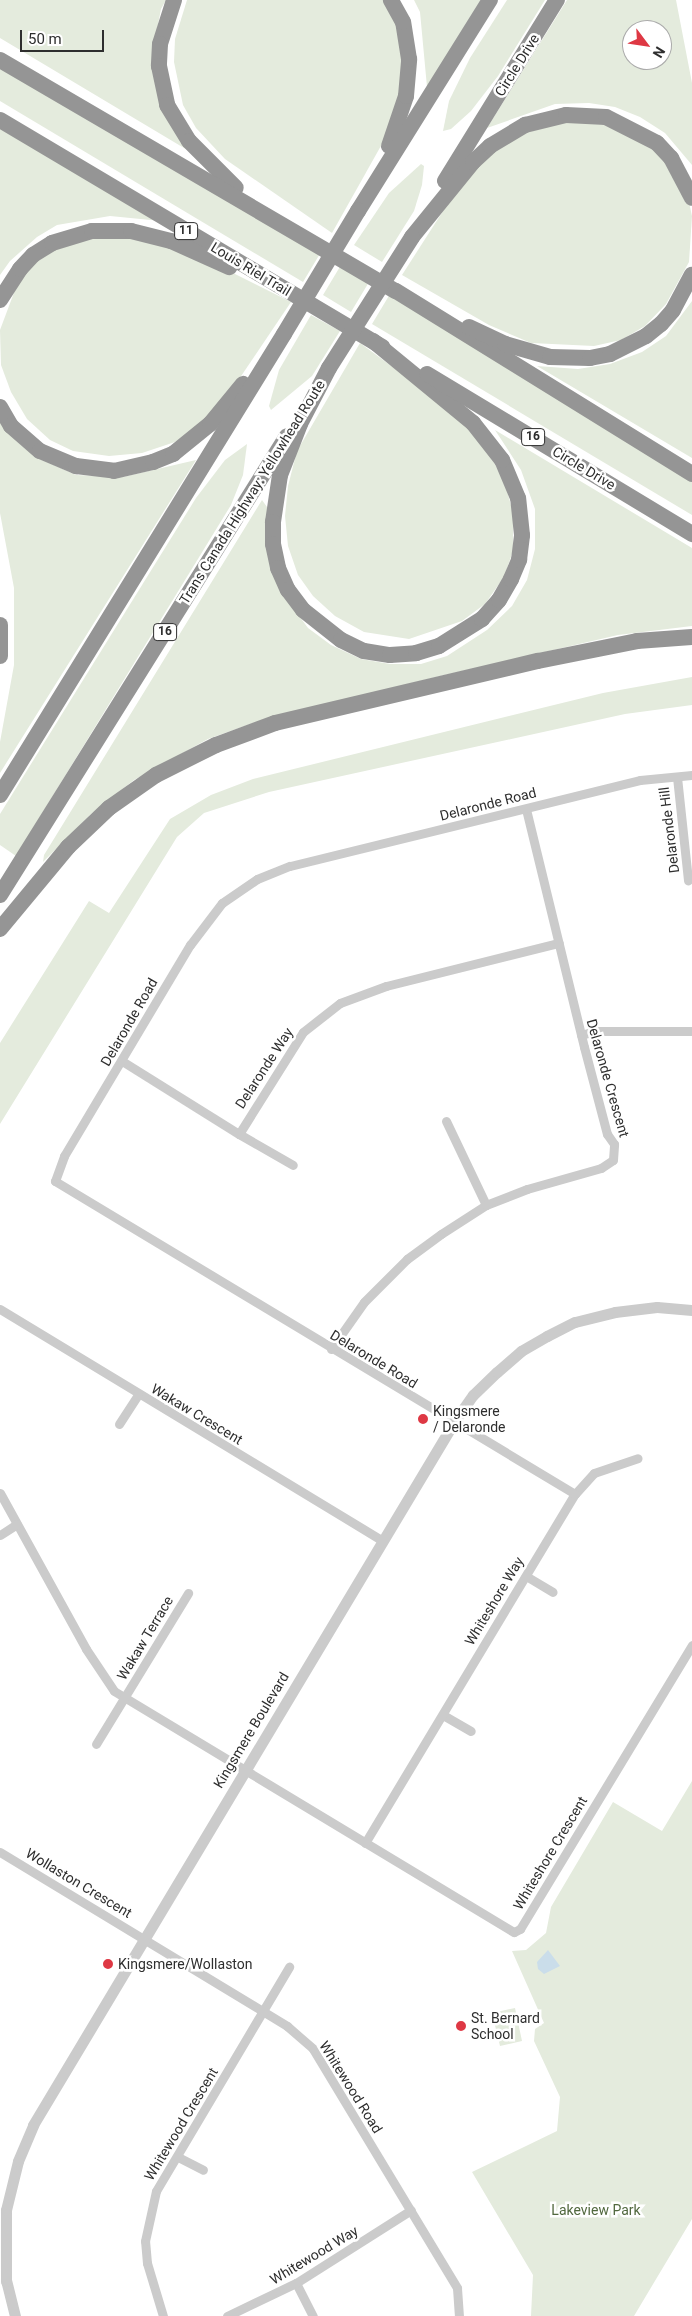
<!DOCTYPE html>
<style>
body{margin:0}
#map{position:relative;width:692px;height:2316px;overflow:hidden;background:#fff;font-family:Roboto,sans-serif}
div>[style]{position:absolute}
.green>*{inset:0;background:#e4ebdd}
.water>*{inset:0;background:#caddea}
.minor>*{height:9px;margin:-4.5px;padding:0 4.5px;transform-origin:4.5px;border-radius:4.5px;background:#cbcbcb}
.tertiary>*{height:11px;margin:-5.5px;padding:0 5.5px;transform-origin:5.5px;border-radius:5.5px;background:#cbcbcb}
.motorway>*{height:16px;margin:-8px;padding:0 8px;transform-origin:8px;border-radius:8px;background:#959595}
.motorway-bridge>*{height:16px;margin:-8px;padding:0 8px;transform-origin:8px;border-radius:8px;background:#959595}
.dots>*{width:14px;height:14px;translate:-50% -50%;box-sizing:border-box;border:2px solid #fff;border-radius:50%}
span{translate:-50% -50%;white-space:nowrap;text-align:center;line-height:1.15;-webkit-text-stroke:5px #fff;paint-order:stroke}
.shield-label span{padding:1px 4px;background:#fff;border:1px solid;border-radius:4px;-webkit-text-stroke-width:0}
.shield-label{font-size:12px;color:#2e2e2e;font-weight:700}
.street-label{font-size:14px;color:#2e2e2e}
.poi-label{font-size:14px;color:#2e2e2e}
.left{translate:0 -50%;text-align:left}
.park-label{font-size:14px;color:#51683e}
.north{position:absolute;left:622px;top:20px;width:50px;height:50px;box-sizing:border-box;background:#fff;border:1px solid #ababab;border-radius:50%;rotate:121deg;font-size:14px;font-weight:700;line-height:20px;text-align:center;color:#2e2e2e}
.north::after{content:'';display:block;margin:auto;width:18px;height:22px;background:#de3844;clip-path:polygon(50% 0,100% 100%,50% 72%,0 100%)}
.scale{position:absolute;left:20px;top:30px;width:84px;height:22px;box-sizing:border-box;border:2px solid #2e2e2e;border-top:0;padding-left:6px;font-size:15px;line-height:18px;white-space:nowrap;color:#2e2e2e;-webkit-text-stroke:4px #fff;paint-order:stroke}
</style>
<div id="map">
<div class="green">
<div style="clip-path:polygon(0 0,166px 0,161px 9px,153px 50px,189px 151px,0 38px)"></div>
<div style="clip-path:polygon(187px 0,389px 0,407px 56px,400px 112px,332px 233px,225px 159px,196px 128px,183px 105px,174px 62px,175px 39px)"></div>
<div style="clip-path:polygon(414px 0,481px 0,427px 87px,420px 12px)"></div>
<div style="clip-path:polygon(507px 0,545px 0,498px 76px,471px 111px,451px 129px,443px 131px,449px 101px,470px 58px)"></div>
<div style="clip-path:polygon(evenodd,567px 0,676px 0,692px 83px,692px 165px,665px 133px,640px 117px,615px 107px,589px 103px,555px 104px,487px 128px,567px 0,632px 30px,662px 30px,662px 60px,632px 60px,632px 30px)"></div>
<div style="clip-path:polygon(0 62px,321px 252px,303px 282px,0 101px)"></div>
<div style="clip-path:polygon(567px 119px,610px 122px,654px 146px,688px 198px,692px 216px,689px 262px,666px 304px,645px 326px,621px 340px,594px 346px,531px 343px,489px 325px,402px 275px,461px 183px,484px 156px,515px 135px)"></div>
<div style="clip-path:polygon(0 124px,161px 221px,110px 216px,57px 225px,37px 237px,10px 261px,0 275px)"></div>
<div style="clip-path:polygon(421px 164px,424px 166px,422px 185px,414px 211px,382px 262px,354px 245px,389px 193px)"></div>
<div style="clip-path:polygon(119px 236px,185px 249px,291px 302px,231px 391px,202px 423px,175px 442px,142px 453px,109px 456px,73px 451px,50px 440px,27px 419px,11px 392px,1px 365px,0 330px,18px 282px,34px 264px,52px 251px,83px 239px)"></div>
<div style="clip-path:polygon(341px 265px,369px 282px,351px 312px,323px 295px)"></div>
<div style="clip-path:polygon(390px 294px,692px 477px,692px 515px,372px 324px)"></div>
<div style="clip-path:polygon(692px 301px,692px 458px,537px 366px,578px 369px,610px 364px,642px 352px,666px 336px)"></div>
<div style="clip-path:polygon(311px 315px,340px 331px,312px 376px,271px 410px,269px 406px,279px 370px)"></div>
<div style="clip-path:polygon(360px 343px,458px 415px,486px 447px,505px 483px,513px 513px,513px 551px,504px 577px,485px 604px,462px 621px,409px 639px,364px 632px,335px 616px,313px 596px,298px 575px,288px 546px,285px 516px,288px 486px,297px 451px)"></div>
<div style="clip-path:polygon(0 420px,22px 446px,45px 461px,76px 475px,123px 477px,196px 460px,0 773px,0 742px,14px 665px,14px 588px,0 513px)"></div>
<div style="clip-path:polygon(495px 430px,692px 548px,692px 626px,618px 635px,436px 677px,253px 723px,208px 739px,134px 780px,91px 814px,43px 862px,44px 855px,262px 500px,267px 507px,283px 594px,308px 628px,331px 645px,361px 659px,390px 664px,421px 664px,447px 656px,487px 630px,512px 606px,527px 580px,535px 549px,535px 509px,521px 470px)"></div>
<div style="clip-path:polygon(247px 444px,243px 475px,231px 505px,16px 856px,0 845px,0 814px,196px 498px,225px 460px)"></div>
<div style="clip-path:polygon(692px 677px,692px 705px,625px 714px,269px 792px,204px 813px,177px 837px,0 1124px,0 1043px,89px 901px,109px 913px,170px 819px,211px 795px,253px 779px,603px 693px)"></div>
<div style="clip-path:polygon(692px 1781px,692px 2219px,634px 2316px,531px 2316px,533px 2275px,472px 2172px,557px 2131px,560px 2097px,534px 2041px,535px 2029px,544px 2023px,512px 1951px,526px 1950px,546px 1933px,551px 1907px,613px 1802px,662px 1831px)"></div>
<div style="clip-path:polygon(515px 2008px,522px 2041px,500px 2046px,492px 2013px)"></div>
</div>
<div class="water">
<div style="clip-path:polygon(548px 1950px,560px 1966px,544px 1974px,538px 1969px,537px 1962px)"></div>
</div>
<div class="minor">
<div style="left:677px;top:777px;width:104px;rotate:83.9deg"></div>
<div style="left:581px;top:1035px;width:15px;rotate:-16deg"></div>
<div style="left:595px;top:1031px;width:97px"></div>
<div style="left:122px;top:1061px;width:138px;rotate:32deg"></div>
<div style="left:239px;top:1134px;width:120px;rotate:-57.9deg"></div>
<div style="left:303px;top:1032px;width:47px;rotate:-38.1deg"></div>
<div style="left:340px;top:1003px;width:49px;rotate:-20.3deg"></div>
<div style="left:386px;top:986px;width:178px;rotate:-14deg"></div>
<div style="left:446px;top:1121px;width:93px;rotate:64.5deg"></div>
<div style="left:239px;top:1134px;width:62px;rotate:29.9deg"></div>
<div style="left:0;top:1309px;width:446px;rotate:31.2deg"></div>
<div style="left:331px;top:1349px;width:57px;rotate:-54.9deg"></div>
<div style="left:364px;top:1302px;width:61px;rotate:-45deg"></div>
<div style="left:407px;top:1259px;width:42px;rotate:-36.3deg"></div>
<div style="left:441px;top:1234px;width:54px;rotate:-32.8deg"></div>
<div style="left:486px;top:1205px;width:44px;rotate:-21.3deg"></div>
<div style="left:527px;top:1189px;width:77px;rotate:-15.8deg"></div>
<div style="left:601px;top:1168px;width:14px;rotate:-34deg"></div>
<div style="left:613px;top:1160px;width:16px;rotate:-86deg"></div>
<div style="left:614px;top:1144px;width:12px;rotate:-125deg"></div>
<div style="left:607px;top:1134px;width:90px;rotate:-104.8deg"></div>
<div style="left:584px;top:1047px;width:245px;rotate:-103.7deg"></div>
<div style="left:119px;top:1424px;width:35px;rotate:-57deg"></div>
<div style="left:0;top:1493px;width:178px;rotate:61.1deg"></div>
<div style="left:86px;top:1649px;width:50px;rotate:56.3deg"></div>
<div style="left:114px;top:1691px;width:467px;rotate:31.1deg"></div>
<div style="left:514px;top:1932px;width:7px;rotate:-27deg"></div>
<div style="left:520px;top:1929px;width:332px;rotate:-58.8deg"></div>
<div style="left:575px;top:1494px;width:28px;rotate:-48deg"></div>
<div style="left:594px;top:1473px;width:46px;rotate:-18.8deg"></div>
<div style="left:0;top:1535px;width:20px;rotate:-33deg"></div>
<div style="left:526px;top:1576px;width:31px;rotate:31deg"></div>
<div style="left:443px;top:1715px;width:32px;rotate:30deg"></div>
<div style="left:96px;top:1744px;width:177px;rotate:-58.6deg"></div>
<div style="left:365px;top:1843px;width:407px;rotate:-59deg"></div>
<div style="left:575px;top:1494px;width:607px;rotate:-148.96deg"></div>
<div style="left:55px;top:1181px;width:27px;rotate:-70deg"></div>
<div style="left:64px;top:1156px;width:246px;rotate:-59.2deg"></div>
<div style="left:190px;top:945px;width:53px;rotate:-52.7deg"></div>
<div style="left:222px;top:903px;width:42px;rotate:-34.4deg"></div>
<div style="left:257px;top:879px;width:35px;rotate:-22deg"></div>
<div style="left:290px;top:866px;width:360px;rotate:-13.8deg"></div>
<div style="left:640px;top:780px;width:52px;rotate:-5.5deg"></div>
<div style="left:0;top:1852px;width:336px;rotate:31.2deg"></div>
<div style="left:287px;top:2026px;width:35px;rotate:41deg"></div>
<div style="left:313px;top:2049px;width:279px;rotate:58.9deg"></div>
<div style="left:457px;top:2288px;width:28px;rotate:86deg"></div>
<div style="left:178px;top:2157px;width:28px;rotate:27deg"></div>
<div style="left:296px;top:2283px;width:37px;rotate:63deg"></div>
<div style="left:163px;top:2316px;width:55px;rotate:-106.8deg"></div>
<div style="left:147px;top:2263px;width:22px;rotate:-95deg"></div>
<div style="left:145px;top:2241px;width:51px;rotate:-77.6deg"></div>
<div style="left:156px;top:2191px;width:261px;rotate:-59.3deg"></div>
<div style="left:227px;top:2316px;width:76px;rotate:-25.6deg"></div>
<div style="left:296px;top:2283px;width:136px;rotate:-32.4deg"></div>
</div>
<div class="tertiary">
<div style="left:15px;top:2316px;width:36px;rotate:-104deg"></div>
<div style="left:6px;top:2281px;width:71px;rotate:-90deg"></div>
<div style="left:6px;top:2210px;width:50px;rotate:-76.2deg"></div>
<div style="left:18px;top:2161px;width:39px;rotate:-67deg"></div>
<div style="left:33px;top:2125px;width:819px;rotate:-59.08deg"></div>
<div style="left:454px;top:1422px;width:33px;rotate:-55deg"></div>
<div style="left:473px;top:1395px;width:33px;rotate:-44deg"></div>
<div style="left:497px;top:1372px;width:32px;rotate:-41deg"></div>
<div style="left:521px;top:1351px;width:30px;rotate:-30deg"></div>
<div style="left:547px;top:1336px;width:31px;rotate:-27deg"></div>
<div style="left:575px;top:1322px;width:41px;rotate:-14deg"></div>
<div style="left:615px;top:1312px;width:42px;rotate:-6.8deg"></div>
<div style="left:657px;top:1307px;width:35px;rotate:5deg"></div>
</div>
<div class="motorway">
<div style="left:174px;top:0;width:46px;rotate:107.7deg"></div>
<div style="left:160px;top:44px;width:22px;rotate:93deg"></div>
<div style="left:159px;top:66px;width:40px;rotate:78deg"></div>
<div style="left:167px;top:105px;width:42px;rotate:58.6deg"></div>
<div style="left:189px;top:141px;width:66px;rotate:45deg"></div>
<div style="left:0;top:60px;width:458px;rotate:30.3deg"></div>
<div style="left:396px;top:291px;width:348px;rotate:31.7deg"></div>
<div style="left:0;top:120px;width:445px;rotate:30.7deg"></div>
<div style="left:389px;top:146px;width:53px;rotate:-71.2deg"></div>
<div style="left:406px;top:96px;width:37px;rotate:-85deg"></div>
<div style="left:409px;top:59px;width:37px;rotate:-99deg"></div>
<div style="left:403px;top:22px;width:25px;rotate:-119deg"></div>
<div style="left:445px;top:181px;width:213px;rotate:-58.3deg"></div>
<div style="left:358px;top:211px;width:249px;rotate:-58deg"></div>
<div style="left:412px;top:237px;width:97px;rotate:-50.9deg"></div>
<div style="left:473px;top:162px;width:23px;rotate:-43deg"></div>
<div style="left:490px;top:146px;width:41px;rotate:-31deg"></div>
<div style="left:525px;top:125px;width:42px;rotate:-13.7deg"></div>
<div style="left:566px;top:115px;width:40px;rotate:2.9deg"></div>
<div style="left:606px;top:117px;width:57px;rotate:27deg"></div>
<div style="left:657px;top:143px;width:21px;rotate:47deg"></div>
<div style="left:671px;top:158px;width:45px;rotate:62.3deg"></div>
<div style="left:0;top:300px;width:37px;rotate:-57deg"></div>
<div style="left:20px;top:269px;width:19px;rotate:-47deg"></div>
<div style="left:33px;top:255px;width:22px;rotate:-32deg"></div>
<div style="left:52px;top:243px;width:42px;rotate:-16.7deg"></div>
<div style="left:92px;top:231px;width:39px"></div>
<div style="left:131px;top:231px;width:41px;rotate:14deg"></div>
<div style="left:171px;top:241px;width:64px;rotate:24.1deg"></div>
<div style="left:469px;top:327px;width:40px;rotate:25deg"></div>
<div style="left:505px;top:344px;width:47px;rotate:16.1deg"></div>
<div style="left:550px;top:357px;width:40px;rotate:1.4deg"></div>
<div style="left:590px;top:358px;width:20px;rotate:-11deg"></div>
<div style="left:610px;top:354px;width:40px;rotate:-26.6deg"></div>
<div style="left:646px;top:336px;width:19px;rotate:-39deg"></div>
<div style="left:661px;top:324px;width:18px;rotate:-49deg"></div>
<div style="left:673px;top:310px;width:40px;rotate:-62deg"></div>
<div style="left:329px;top:368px;width:63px;rotate:117.4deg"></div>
<div style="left:300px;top:424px;width:55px;rotate:111.4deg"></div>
<div style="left:280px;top:475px;width:48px;rotate:98.5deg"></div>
<div style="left:273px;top:522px;width:22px;rotate:90deg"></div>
<div style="left:273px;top:544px;width:25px;rotate:78deg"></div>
<div style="left:278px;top:568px;width:24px;rotate:66deg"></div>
<div style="left:288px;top:590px;width:25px;rotate:53deg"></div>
<div style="left:303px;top:610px;width:48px;rotate:38.3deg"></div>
<div style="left:341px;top:640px;width:25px;rotate:26deg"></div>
<div style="left:364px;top:651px;width:26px;rotate:9deg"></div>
<div style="left:390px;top:655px;width:26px;rotate:-4deg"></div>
<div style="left:416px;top:653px;width:24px;rotate:-17deg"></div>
<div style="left:439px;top:646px;width:51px;rotate:-32.1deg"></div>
<div style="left:482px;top:619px;width:25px;rotate:-48deg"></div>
<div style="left:499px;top:600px;width:24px;rotate:-60deg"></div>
<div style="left:511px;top:579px;width:21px;rotate:-67deg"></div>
<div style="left:519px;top:560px;width:25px;rotate:-83deg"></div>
<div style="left:522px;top:535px;width:37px;rotate:-96deg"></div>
<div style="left:518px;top:498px;width:41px;rotate:-112.8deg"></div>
<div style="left:502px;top:460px;width:47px;rotate:-128.1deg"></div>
<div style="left:473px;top:423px;width:129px;rotate:-140.6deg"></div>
<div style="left:427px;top:374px;width:310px;rotate:31.1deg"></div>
<div style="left:0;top:407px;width:22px;rotate:60deg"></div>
<div style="left:11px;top:426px;width:38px;rotate:41deg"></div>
<div style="left:40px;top:451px;width:39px;rotate:23deg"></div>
<div style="left:76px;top:466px;width:38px;rotate:7deg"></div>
<div style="left:114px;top:471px;width:40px;rotate:-13deg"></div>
<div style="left:153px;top:462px;width:22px;rotate:-22deg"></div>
<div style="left:173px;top:454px;width:48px;rotate:-39deg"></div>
<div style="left:210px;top:424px;width:52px;rotate:-50.5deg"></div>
<div style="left:0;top:625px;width:31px;rotate:90deg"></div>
<div style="left:0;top:795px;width:541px;rotate:-58.36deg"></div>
<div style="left:0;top:895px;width:541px;rotate:-57.98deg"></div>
<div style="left:0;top:929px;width:107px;rotate:-50.3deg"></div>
<div style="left:68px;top:847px;width:57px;rotate:-43.6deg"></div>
<div style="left:109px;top:808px;width:57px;rotate:-35.1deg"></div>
<div style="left:156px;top:775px;width:67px;rotate:-26.6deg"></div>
<div style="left:216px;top:745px;width:63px;rotate:-20.4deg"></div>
<div style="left:275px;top:723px;width:270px;rotate:-13.3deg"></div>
<div style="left:538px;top:661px;width:101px;rotate:-11.4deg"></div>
<div style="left:637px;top:641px;width:55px;rotate:-4.2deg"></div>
</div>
<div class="motorway-bridge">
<div style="left:284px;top:334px;width:144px;rotate:-59deg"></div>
<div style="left:329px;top:368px;width:155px;rotate:-57.6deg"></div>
</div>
<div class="dots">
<div style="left:423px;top:1419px;background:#de3844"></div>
<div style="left:108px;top:1964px;background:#de3844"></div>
<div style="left:461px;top:2026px;background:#de3844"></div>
</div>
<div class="shield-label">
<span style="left:186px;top:231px">11</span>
<span style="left:533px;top:437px">16</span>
<span style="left:165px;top:632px">16</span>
</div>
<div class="street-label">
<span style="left:517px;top:65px;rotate:-58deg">Circle Drive</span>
<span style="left:251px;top:269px;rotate:31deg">Louis Riel Trail</span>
<span style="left:584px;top:468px;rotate:31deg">Circle Drive</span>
<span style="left:252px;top:492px;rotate:-58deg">Trans Canada Highway: Yellowhead Route</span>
<span style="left:488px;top:804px;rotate:-14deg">Delaronde Road</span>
<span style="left:669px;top:830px;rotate:-97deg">Delaronde Hill</span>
<span style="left:129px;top:1022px;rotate:-60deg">Delaronde Road</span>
<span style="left:264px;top:1068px;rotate:-57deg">Delaronde Way</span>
<span style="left:608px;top:1078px;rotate:74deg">Delaronde Crescent</span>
<span style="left:374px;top:1359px;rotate:31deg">Delaronde Road</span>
<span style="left:197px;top:1414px;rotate:31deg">Wakaw Crescent</span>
<span style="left:494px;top:1601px;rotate:-59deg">Whiteshore Way</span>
<span style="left:145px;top:1638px;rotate:-59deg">Wakaw Terrace</span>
<span style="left:251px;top:1730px;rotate:-59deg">Kingsmere Boulevard</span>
<span style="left:550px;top:1853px;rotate:-59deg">Whiteshore Crescent</span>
<span style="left:79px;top:1883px;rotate:31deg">Wollaston Crescent</span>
<span style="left:351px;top:2087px;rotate:58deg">Whitewood Road</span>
<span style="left:181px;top:2124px;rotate:-59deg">Whitewood Crescent</span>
<span style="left:314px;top:2255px;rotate:-31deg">Whitewood Way</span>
</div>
<div class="poi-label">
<span class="left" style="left:433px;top:1419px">Kingsmere<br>/ Delaronde</span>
<span class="left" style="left:118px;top:1964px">Kingsmere/Wollaston</span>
<span class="left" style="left:471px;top:2026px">St. Bernard<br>School</span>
</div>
<div class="park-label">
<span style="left:596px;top:2210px">Lakeview Park</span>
</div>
<div class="north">N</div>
<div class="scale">50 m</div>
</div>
